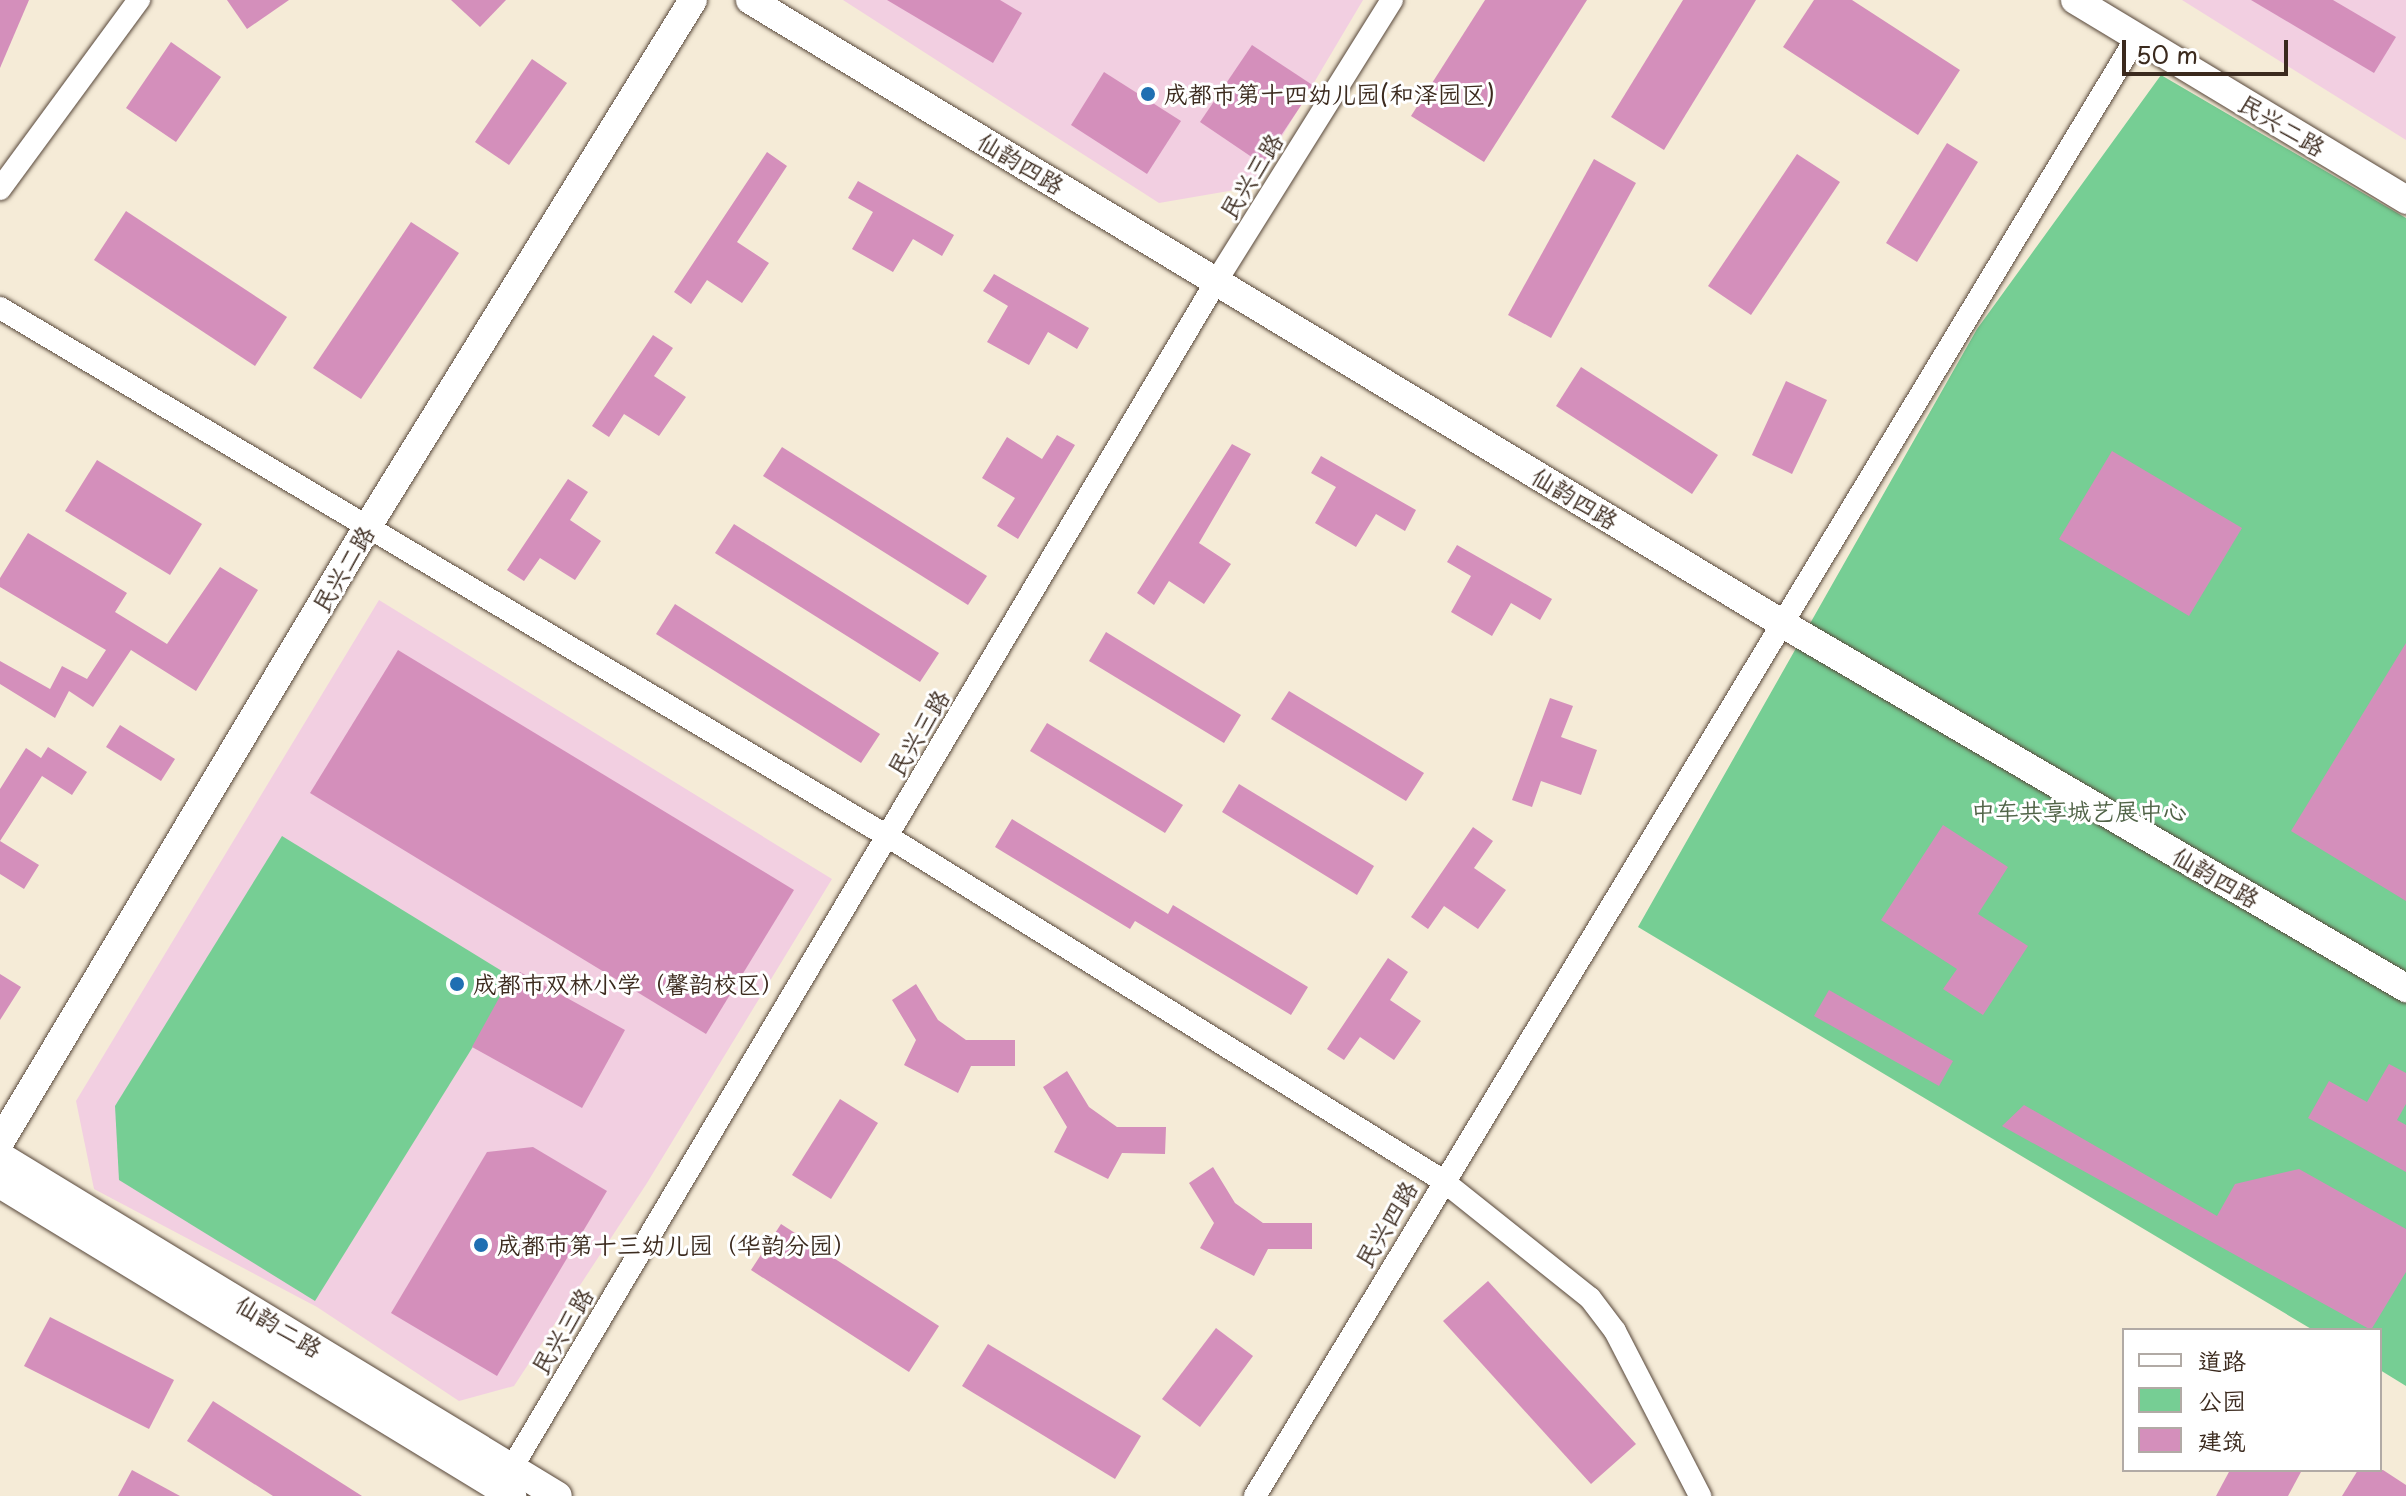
<!DOCTYPE html>
<meta charset="utf-8">
<style>
body{margin:0}
#map{position:relative;width:2406px;height:1496px;overflow:hidden;background:#f5ebd7;font-family:"Playpen Sans","LXGW WenKai TC",sans-serif}
div>[style]{position:absolute}
.built>*{inset:0;background:#f2cfe1}
.green>*{inset:0;background:#76ce94}
.building>*{inset:0;background:#d48fbb}
.roads{filter:drop-shadow(0 0 2px #57473a) drop-shadow(0 0 2px #57473a)}
.minor>*{height:22px;margin:-11px;padding:0 11px;transform-origin:11px;border-radius:11px;background:#fff}
.tertiary>*{height:28px;margin:-14px;padding:0 14px;transform-origin:14px;border-radius:14px;background:#fff}
.dots>*{width:22px;height:22px;translate:-50% -50%;box-sizing:border-box;border:4px solid #fff;border-radius:50%}
span{translate:-50% -50%;white-space:nowrap;text-align:center;line-height:1.15;-webkit-text-stroke:6px #fff;paint-order:stroke}
.poi-label{font-size:24px;color:#3b2a1e}
.left{translate:0 -50%;text-align:left}
.street-label{font-size:24px;color:#3b2a1e}
.park-label{font-size:24px;color:#506347}
.legend{position:absolute;left:2122px;top:1328px;width:260px;height:144px;box-sizing:border-box;background:#fff;border:2px solid #b1aaa5;margin:0;padding:10px 14px;list-style:none;font-size:24px;color:#3b2a1e}
.legend li{display:flex;align-items:center;gap:16px;height:40px}
.legend b{width:40px;border:2px solid #b1aaa5}
.scale{position:absolute;left:2122px;top:40px;width:166px;height:36px;box-sizing:border-box;border:4px solid #3b2a1e;border-top:0;padding-left:10px;font-size:24px;line-height:28px;white-space:nowrap;color:#3b2a1e;-webkit-text-stroke:6px #fff;paint-order:stroke}
</style>
<div id="map">
<div class="built">
<div style="clip-path:polygon(843px 0,1363px 0,1252px 187px,1159px 203px)"></div>
<div style="clip-path:polygon(2182px 0,2406px 0,2406px 140px)"></div>
<div style="clip-path:polygon(379px 600px,832px 879px,647px 1183px,514px 1386px,459px 1401px,317px 1307px,94px 1189px,76px 1101px)"></div>
</div>
<div class="green">
<div style="clip-path:polygon(2161px 75px,2406px 218px,2406px 1386px,2380px 1370px,2380px 1330px,2313px 1330px,1638px 927px,1977px 329px)"></div>
<div style="clip-path:polygon(282px 836px,515px 979px,315px 1301px,119px 1180px,115px 1106px)"></div>
</div>
<div class="building">
<div style="clip-path:polygon(0 0,29px 0,0 68px)"></div>
<div style="clip-path:polygon(227px 0,289px 0,247px 29px)"></div>
<div style="clip-path:polygon(451px 0,506px 0,480px 27px)"></div>
<div style="clip-path:polygon(887px 0,1000px 0,1022px 13px,993px 63px)"></div>
<div style="clip-path:polygon(1485px 0,1587px 0,1484px 162px,1411px 116px)"></div>
<div style="clip-path:polygon(1683px 0,1756px 0,1664px 150px,1611px 117px)"></div>
<div style="clip-path:polygon(1814px 0,1852px 0,1960px 70px,1918px 135px,1783px 47px)"></div>
<div style="clip-path:polygon(2251px 0,2333px 0,2396px 37px,2374px 73px)"></div>
<div style="clip-path:polygon(171px 42px,221px 77px,176px 142px,126px 108px)"></div>
<div style="clip-path:polygon(1252px 45px,1314px 86px,1262px 164px,1200px 122px)"></div>
<div style="clip-path:polygon(532px 59px,567px 83px,509px 165px,475px 142px)"></div>
<div style="clip-path:polygon(1104px 72px,1181px 121px,1147px 174px,1071px 125px)"></div>
<div style="clip-path:polygon(1947px 143px,1978px 162px,1917px 262px,1886px 243px)"></div>
<div style="clip-path:polygon(767px 152px,787px 166px,737px 242px,769px 263px,742px 303px,707px 280px,691px 304px,674px 292px)"></div>
<div style="clip-path:polygon(1797px 154px,1840px 182px,1751px 315px,1708px 286px)"></div>
<div style="clip-path:polygon(1594px 159px,1636px 183px,1551px 338px,1508px 315px)"></div>
<div style="clip-path:polygon(858px 181px,954px 235px,942px 256px,913px 239px,893px 272px,852px 249px,873px 212px,848px 198px)"></div>
<div style="clip-path:polygon(126px 211px,287px 317px,255px 366px,94px 260px)"></div>
<div style="clip-path:polygon(411px 222px,459px 253px,361px 399px,313px 368px)"></div>
<div style="clip-path:polygon(994px 274px,1089px 328px,1077px 349px,1048px 332px,1029px 365px,987px 342px,1008px 306px,983px 291px)"></div>
<div style="clip-path:polygon(653px 335px,673px 348px,654px 376px,686px 397px,659px 436px,624px 414px,609px 437px,592px 426px)"></div>
<div style="clip-path:polygon(1581px 367px,1718px 455px,1692px 494px,1556px 406px)"></div>
<div style="clip-path:polygon(1786px 381px,1827px 400px,1792px 474px,1752px 455px)"></div>
<div style="clip-path:polygon(1057px 435px,1075px 445px,1018px 539px,997px 526px,1015px 498px,982px 478px,1007px 437px,1042px 459px)"></div>
<div style="clip-path:polygon(1232px 444px,1251px 454px,1199px 543px,1231px 564px,1204px 604px,1169px 581px,1154px 605px,1137px 593px)"></div>
<div style="clip-path:polygon(782px 447px,987px 576px,968px 605px,763px 476px)"></div>
<div style="clip-path:polygon(2112px 451px,2242px 528px,2189px 616px,2059px 539px)"></div>
<div style="clip-path:polygon(1321px 456px,1416px 510px,1405px 531px,1376px 514px,1356px 547px,1315px 523px,1336px 487px,1311px 473px)"></div>
<div style="clip-path:polygon(97px 460px,202px 524px,170px 575px,65px 511px)"></div>
<div style="clip-path:polygon(568px 479px,588px 492px,570px 520px,601px 541px,575px 580px,540px 558px,524px 581px,507px 570px)"></div>
<div style="clip-path:polygon(734px 524px,939px 653px,920px 682px,715px 553px)"></div>
<div style="clip-path:polygon(28px 533px,127px 593px,115px 612px,167px 644px,220px 567px,258px 590px,196px 691px,131px 650px,93px 707px,69px 691px,55px 718px,0 684px,0 661px,50px 689px,62px 666px,87px 679px,106px 650px,0 587px,0 578px)"></div>
<div style="clip-path:polygon(1457px 545px,1552px 599px,1540px 620px,1511px 603px,1492px 636px,1451px 612px,1471px 576px,1447px 562px)"></div>
<div style="clip-path:polygon(675px 604px,880px 734px,861px 763px,656px 634px)"></div>
<div style="clip-path:polygon(1106px 632px,1241px 715px,1224px 743px,1089px 661px)"></div>
<div style="clip-path:polygon(2406px 643px,2406px 901px,2291px 831px)"></div>
<div style="clip-path:polygon(398px 650px,794px 890px,706px 1034px,310px 793px)"></div>
<div style="clip-path:polygon(1289px 691px,1424px 773px,1406px 801px,1271px 719px)"></div>
<div style="clip-path:polygon(1550px 698px,1573px 706px,1561px 737px,1597px 750px,1581px 795px,1541px 781px,1532px 807px,1512px 800px)"></div>
<div style="clip-path:polygon(1047px 723px,1183px 805px,1165px 833px,1030px 751px)"></div>
<div style="clip-path:polygon(120px 725px,175px 759px,161px 781px,106px 747px)"></div>
<div style="clip-path:polygon(48px 747px,87px 772px,72px 795px,42px 776px,0 841px,39px 865px,24px 889px,0 874px,0 789px,26px 748px,41px 758px)"></div>
<div style="clip-path:polygon(1239px 784px,1374px 866px,1357px 895px,1222px 812px)"></div>
<div style="clip-path:polygon(1012px 819px,1168px 914px,1173px 905px,1308px 987px,1291px 1015px,1135px 921px,1130px 929px,995px 847px)"></div>
<div style="clip-path:polygon(1943px 825px,2008px 867px,1978px 914px,2028px 946px,1983px 1015px,1943px 989px,1957px 969px,1881px 920px)"></div>
<div style="clip-path:polygon(1473px 827px,1493px 841px,1474px 868px,1506px 890px,1478px 929px,1444px 906px,1428px 929px,1411px 917px)"></div>
<div style="clip-path:polygon(1388px 958px,1408px 972px,1390px 1000px,1421px 1021px,1394px 1060px,1360px 1037px,1344px 1060px,1327px 1049px)"></div>
<div style="clip-path:polygon(520px 972px,625px 1030px,582px 1108px,472px 1047px,509px 980px)"></div>
<div style="clip-path:polygon(0 974px,21px 987px,0 1020px)"></div>
<div style="clip-path:polygon(916px 984px,938px 1020px,966px 1040px,1015px 1040px,1015px 1066px,971px 1066px,958px 1093px,904px 1065px,916px 1040px,892px 1000px)"></div>
<div style="clip-path:polygon(1829px 990px,1953px 1061px,1939px 1086px,1814px 1016px)"></div>
<div style="clip-path:polygon(2389px 1064px,2406px 1073px,2406px 1104px,2397px 1120px,2406px 1125px,2406px 1172px,2308px 1118px,2329px 1081px,2367px 1102px)"></div>
<div style="clip-path:polygon(1067px 1071px,1089px 1107px,1117px 1127px,1166px 1127px,1165px 1154px,1122px 1153px,1108px 1179px,1054px 1152px,1067px 1127px,1043px 1087px)"></div>
<div style="clip-path:polygon(840px 1099px,878px 1123px,831px 1199px,792px 1175px)"></div>
<div style="clip-path:polygon(2024px 1105px,2217px 1216px,2235px 1184px,2299px 1169px,2406px 1229px,2406px 1272px,2371px 1330px,2002px 1126px)"></div>
<div style="clip-path:polygon(533px 1147px,607px 1191px,497px 1376px,391px 1313px,487px 1152px)"></div>
<div style="clip-path:polygon(1213px 1167px,1235px 1203px,1263px 1223px,1312px 1223px,1312px 1249px,1268px 1249px,1254px 1276px,1200px 1248px,1214px 1223px,1189px 1183px)"></div>
<div style="clip-path:polygon(781px 1224px,939px 1326px,909px 1372px,751px 1270px)"></div>
<div style="clip-path:polygon(1488px 1281px,1636px 1444px,1591px 1484px,1443px 1321px)"></div>
<div style="clip-path:polygon(50px 1317px,174px 1380px,149px 1429px,24px 1366px)"></div>
<div style="clip-path:polygon(1216px 1328px,1253px 1356px,1200px 1427px,1162px 1399px)"></div>
<div style="clip-path:polygon(988px 1344px,1141px 1436px,1115px 1479px,962px 1386px)"></div>
<div style="clip-path:polygon(213px 1401px,362px 1496px,273px 1496px,187px 1441px)"></div>
<div style="clip-path:polygon(132px 1470px,180px 1496px,118px 1496px)"></div>
<div style="clip-path:polygon(2230px 1470px,2302px 1470px,2288px 1496px,2216px 1496px)"></div>
<div style="clip-path:polygon(2358px 1470px,2383px 1470px,2406px 1485px,2406px 1496px,2342px 1496px)"></div>
</div>
<div class="roads">
<div class="minor">
<div style="left:0;top:189px;width:235px;rotate:-53.7deg"></div>
<div style="left:0;top:308px;width:1032px;rotate:30.76deg"></div>
<div style="left:887px;top:836px;width:653px;rotate:31.79deg"></div>
<div style="left:1442px;top:1180px;width:189px;rotate:38.6deg"></div>
<div style="left:1590px;top:1298px;width:41px;rotate:52.9deg"></div>
<div style="left:1615px;top:1331px;width:186px;rotate:62.7deg"></div>
<div style="left:504px;top:1481px;width:1397px;rotate:-59.3deg"></div>
<div style="left:1217px;top:280px;width:330px;rotate:-58deg"></div>
<div style="left:1255px;top:1496px;width:1705px;rotate:-58.85deg"></div>
</div>
<div class="tertiary">
<div style="left:750px;top:0;width:1207px;rotate:31.13deg"></div>
<div style="left:1783px;top:624px;width:722px;rotate:30.3deg"></div>
<div style="left:2075px;top:0;width:387px;rotate:31.1deg"></div>
<div style="left:0;top:1142px;width:718px;rotate:-59.15deg"></div>
<div style="left:368px;top:526px;width:618px;rotate:-58.29deg"></div>
<div style="left:0;top:1156px;width:653px;rotate:31.35deg"></div>
<div style="left:0;top:1184px;width:600px;rotate:31.36deg"></div>
</div>
</div>
<div class="dots">
<div style="left:1148px;top:94px;background:#1f6fb2"></div>
<div style="left:457px;top:984px;background:#1f6fb2"></div>
<div style="left:481px;top:1245px;background:#1f6fb2"></div>
</div>
<div class="poi-label">
<span class="left" style="left:1164px;top:94px">成都市第十四幼儿园(和泽园区)</span>
<span class="left" style="left:473px;top:984px">成都市双林小学（馨韵校区）</span>
<span class="left" style="left:497px;top:1245px">成都市第十三幼儿园（华韵分园）</span>
</div>
<div class="street-label">
<span style="left:2282px;top:125px;rotate:31deg">民兴二路</span>
<span style="left:1021px;top:163px;rotate:31deg">仙韵四路</span>
<span style="left:1251px;top:176px;rotate:-58deg">民兴三路</span>
<span style="left:1575px;top:498px;rotate:31deg">仙韵四路</span>
<span style="left:343px;top:569px;rotate:-59deg">民兴二路</span>
<span style="left:918px;top:733px;rotate:-59deg">民兴三路</span>
<span style="left:2216px;top:877px;rotate:30deg">仙韵四路</span>
<span style="left:1386px;top:1224px;rotate:-59deg">民兴四路</span>
<span style="left:279px;top:1326px;rotate:31deg">仙韵二路</span>
<span style="left:562px;top:1331px;rotate:-59deg">民兴三路</span>
</div>
<div class="park-label">
<span style="left:2079px;top:811px">中车共享城艺展中心</span>
</div>
<ul class="legend">
<li><b style="height:10px;background:#fff"></b>道路</li>
<li><b style="height:22px;background:#76ce94"></b>公园</li>
<li><b style="height:22px;background:#d48fbb"></b>建筑</li>
</ul>
<div class="scale">50 m</div>
</div>
